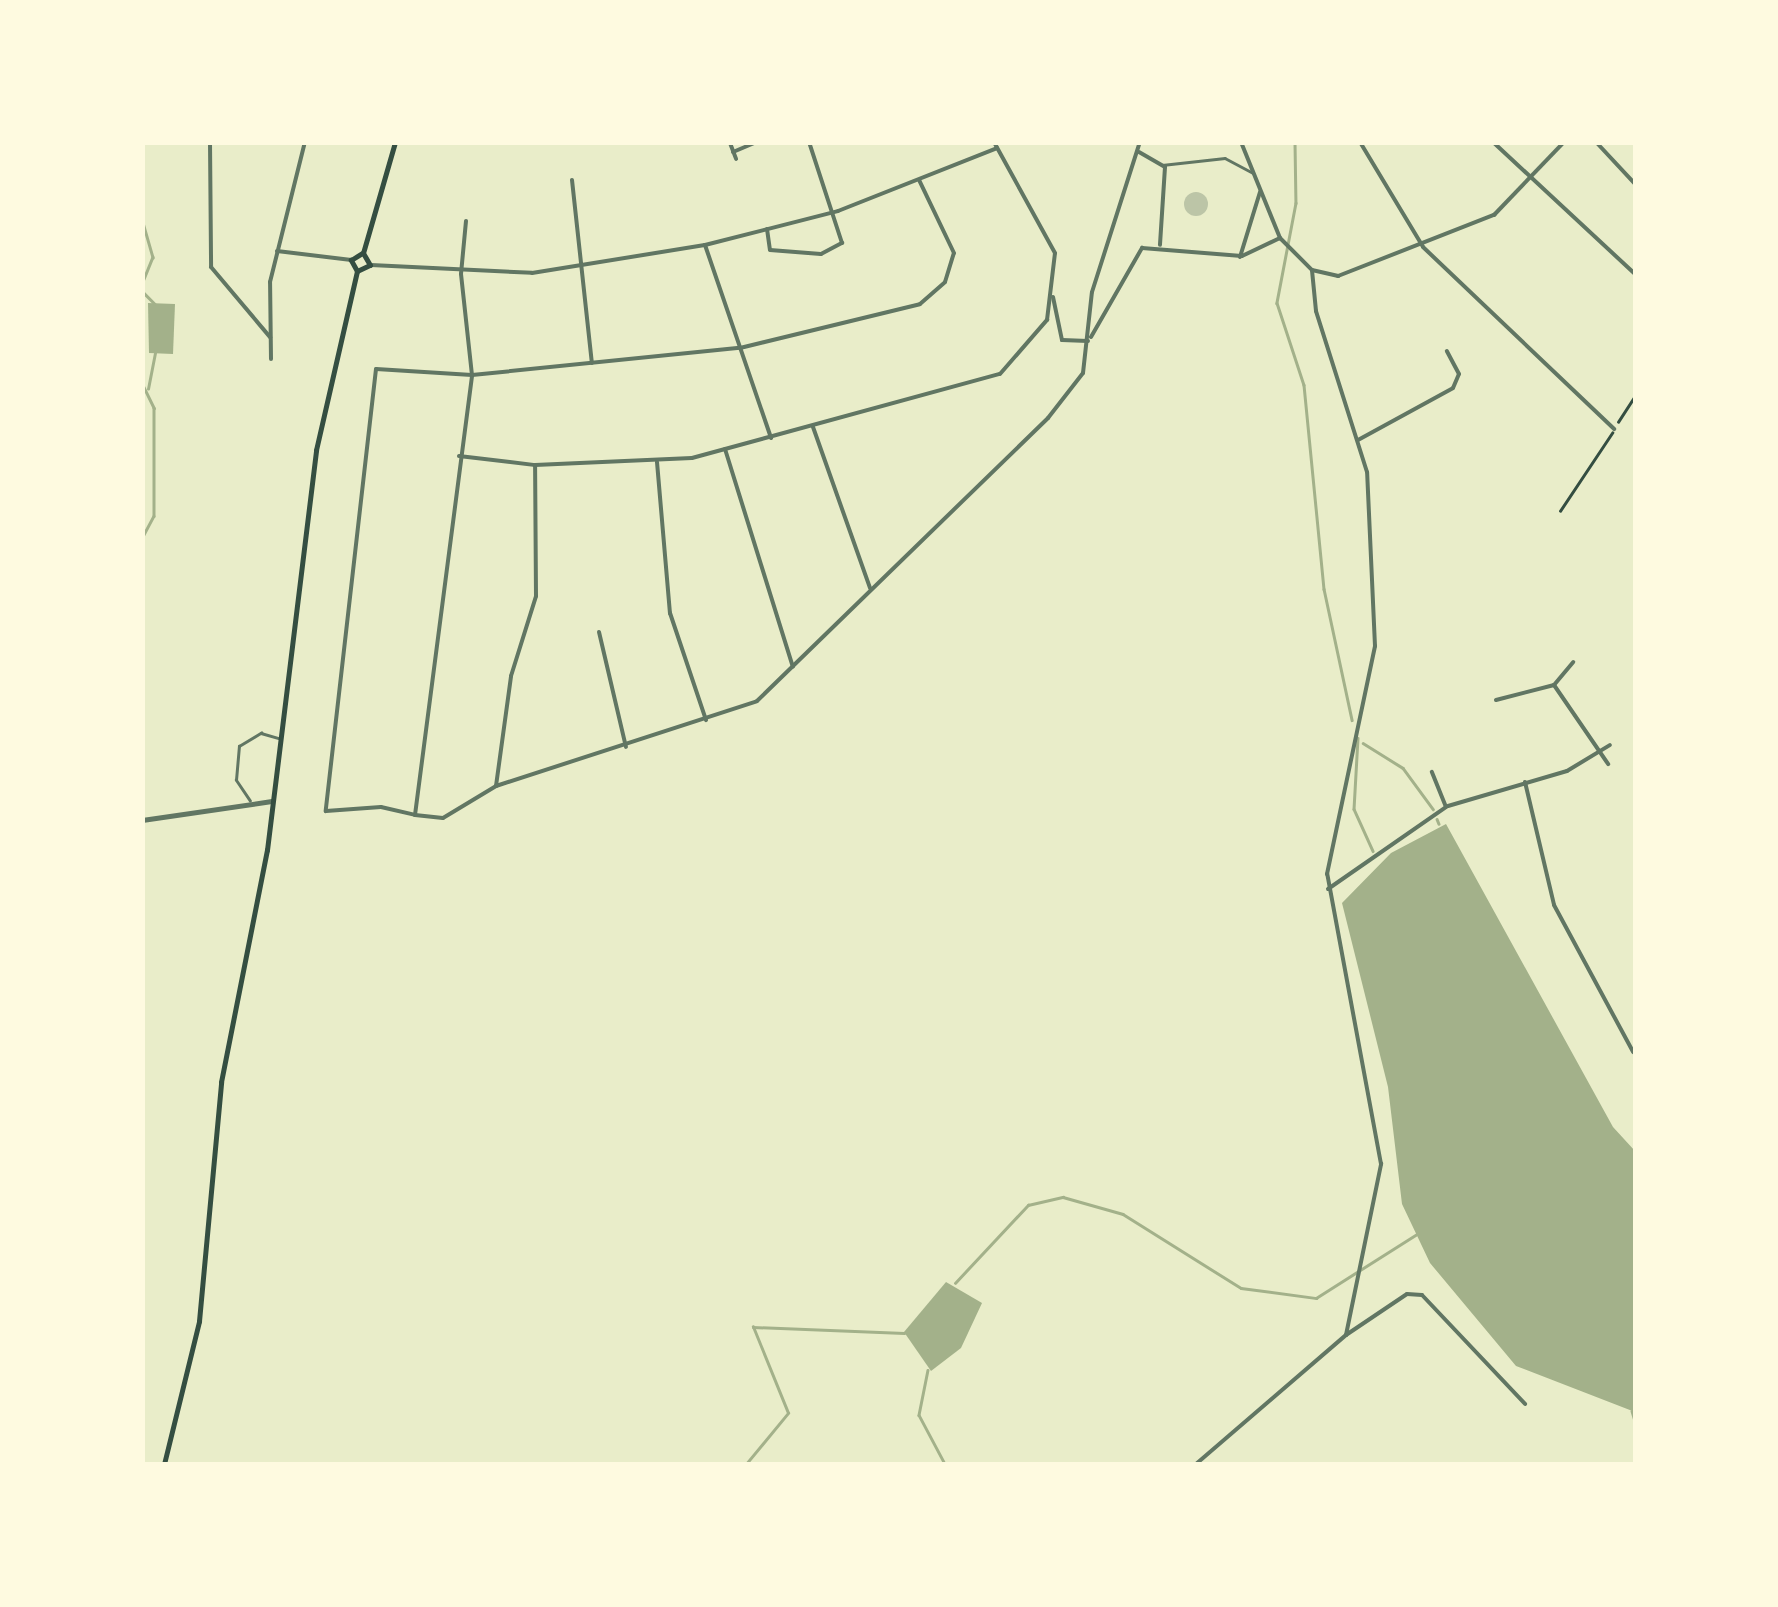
<!DOCTYPE html>
<style>
body{margin:0}
#map{position:relative;width:1778px;height:1607px;overflow:hidden;background:#e9edc9;font-family:"Work Sans",sans-serif}
div>[style]{position:absolute}
.water>*{inset:0;background:#a3b18a}
.stream>*{height:2.5px;margin:-1.25px;padding:0 1.25px;transform-origin:1.25px;border-radius:1.25px;background:#a3b18a}
.building>*{inset:0;background:#bcc5a7}
.round{border-radius:50%}
.path>*{height:2.5px;margin:-1.25px;padding:0 1.25px;transform-origin:1.25px;border-radius:1.25px;background:#344e41}
.service>*{height:2.5px;margin:-1.25px;padding:0 1.25px;transform-origin:1.25px;border-radius:1.25px;background:#617663}
.minor>*{height:4px;margin:-2px;padding:0 2px;transform-origin:2px;border-radius:2px;background:#617663}
.tertiary>*{height:5px;margin:-2.5px;padding:0 2.5px;transform-origin:2.5px;border-radius:2.5px;background:#617663}
.secondary>*{height:5px;margin:-2.5px;padding:0 2.5px;transform-origin:2.5px;border-radius:2.5px;background:#344e41}
span{translate:-50% -50%;white-space:nowrap;text-align:center;line-height:1.15;-webkit-text-stroke:8px #fefae0;paint-order:stroke}
.frame{position:absolute;inset:0;border:145px solid #fefae0;pointer-events:none}
</style>
<div id="map">
<div class="water">
<div style="clip-path:polygon(148px 303px,175px 304px,173px 354px,149px 353px)"></div>
<div style="clip-path:polygon(1446px 824px,1613px 1127px,1635px 1151px,1635px 1412px,1516px 1366px,1430px 1263px,1402px 1204px,1388px 1087px,1342px 903px,1391px 853px)"></div>
<div style="clip-path:polygon(946px 1282px,982px 1303px,961px 1348px,931px 1371px,904px 1332px)"></div>
</div>
<div class="stream">
<div style="left:1295px;top:142px;width:61px;rotate:89.1deg"></div>
<div style="left:1296px;top:203px;width:102px;rotate:100.8deg"></div>
<div style="left:1277px;top:303px;width:86px;rotate:71.8deg"></div>
<div style="left:1304px;top:385px;width:205px;rotate:84.4deg"></div>
<div style="left:1324px;top:589px;width:134px;rotate:77.9deg"></div>
<div style="left:142px;top:219px;width:40px;rotate:74deg"></div>
<div style="left:153px;top:257px;width:29px;rotate:112deg"></div>
<div style="left:142px;top:291px;width:18px;rotate:45deg"></div>
<div style="left:142px;top:383px;width:28px;rotate:64deg"></div>
<div style="left:154px;top:408px;width:108px;rotate:90deg"></div>
<div style="left:154px;top:516px;width:26px;rotate:118deg"></div>
<div style="left:148px;top:389px;width:38px;rotate:-79deg"></div>
<div style="left:1358px;top:738px;width:71px;rotate:93.2deg"></div>
<div style="left:1354px;top:809px;width:46px;rotate:65.7deg"></div>
<div style="left:1363px;top:743px;width:47px;rotate:32deg"></div>
<div style="left:1403px;top:768px;width:51px;rotate:53.8deg"></div>
<div style="left:1437px;top:819px;width:5px;rotate:68deg"></div>
<div style="left:955px;top:1283px;width:107px;rotate:-46.9deg"></div>
<div style="left:1028px;top:1205px;width:36px;rotate:-13deg"></div>
<div style="left:1063px;top:1197px;width:62px;rotate:15.8deg"></div>
<div style="left:1123px;top:1214px;width:139px;rotate:32.1deg"></div>
<div style="left:1241px;top:1288px;width:76px;rotate:7.6deg"></div>
<div style="left:1316px;top:1298px;width:120px;rotate:-32.4deg"></div>
<div style="left:928px;top:1370px;width:46px;rotate:101.3deg"></div>
<div style="left:919px;top:1415px;width:55px;rotate:62deg"></div>
<div style="left:1632px;top:1411px;width:14px;rotate:73deg"></div>
<div style="left:746px;top:1464px;width:66px;rotate:-50.5deg"></div>
<div style="left:788px;top:1413px;width:93px;rotate:-112.1deg"></div>
<div style="left:753px;top:1327px;width:151px;rotate:2.3deg"></div>
</div>
<div class="building">
<div class="round" style="left:1184px;top:192px;width:24px;height:24px"></div>
</div>
<div class="path">
<div style="left:1618px;top:422px;width:33px;rotate:-57deg"></div>
<div style="left:1560px;top:511px;width:94px;rotate:-56.3deg"></div>
</div>
<div class="service">
<div style="left:1162px;top:165px;width:63px;rotate:-6.3deg"></div>
<div style="left:1225px;top:158px;width:32px;rotate:28deg"></div>
<div style="left:250px;top:801px;width:25px;rotate:-124deg"></div>
<div style="left:236px;top:780px;width:34px;rotate:-85deg"></div>
<div style="left:239px;top:746px;width:26px;rotate:-31deg"></div>
<div style="left:261px;top:733px;width:18px;rotate:16deg"></div>
</div>
<div class="minor">
<div style="left:210px;top:142px;width:125px;rotate:89.5deg"></div>
<div style="left:211px;top:267px;width:92px;rotate:49.9deg"></div>
<div style="left:1241px;top:142px;width:104px;rotate:67.9deg"></div>
<div style="left:1280px;top:238px;width:45px;rotate:45deg"></div>
<div style="left:1312px;top:270px;width:27px;rotate:13deg"></div>
<div style="left:1338px;top:276px;width:168px;rotate:-21.4deg"></div>
<div style="left:1494px;top:215px;width:101px;rotate:-46.2deg"></div>
<div style="left:1360px;top:142px;width:122px;rotate:59deg"></div>
<div style="left:1423px;top:247px;width:264px;rotate:43.6deg"></div>
<div style="left:1493px;top:142px;width:195px;rotate:42.9deg"></div>
<div style="left:1596px;top:142px;width:59px;rotate:47.1deg"></div>
<div style="left:730px;top:143px;width:17px;rotate:69deg"></div>
<div style="left:733px;top:152px;width:25px;rotate:-23deg"></div>
<div style="left:1139px;top:152px;width:30px;rotate:30deg"></div>
<div style="left:1165px;top:167px;width:78px;rotate:93.7deg"></div>
<div style="left:572px;top:180px;width:184px;rotate:83.8deg"></div>
<div style="left:466px;top:221px;width:53px;rotate:95.4deg"></div>
<div style="left:461px;top:274px;width:102px;rotate:83.8deg"></div>
<div style="left:472px;top:375px;width:269px;rotate:-5.8deg"></div>
<div style="left:740px;top:348px;width:185px;rotate:-13.7deg"></div>
<div style="left:920px;top:304px;width:33px;rotate:-41deg"></div>
<div style="left:945px;top:282px;width:30px;rotate:-73deg"></div>
<div style="left:954px;top:253px;width:81px;rotate:-115.6deg"></div>
<div style="left:767px;top:229px;width:21px;rotate:82deg"></div>
<div style="left:770px;top:250px;width:51px;rotate:4.5deg"></div>
<div style="left:821px;top:254px;width:24px;rotate:-28deg"></div>
<div style="left:842px;top:243px;width:106px;rotate:-108.1deg"></div>
<div style="left:705px;top:245px;width:204px;rotate:71.1deg"></div>
<div style="left:277px;top:251px;width:75px;rotate:6.9deg"></div>
<div style="left:1240px;top:257px;width:68px;rotate:-72.9deg"></div>
<div style="left:371px;top:265px;width:161px;rotate:2.8deg"></div>
<div style="left:532px;top:273px;width:175px;rotate:-9.2deg"></div>
<div style="left:705px;top:245px;width:137px;rotate:-14.3deg"></div>
<div style="left:838px;top:211px;width:171px;rotate:-21.6deg"></div>
<div style="left:1053px;top:297px;width:44px;rotate:78.2deg"></div>
<div style="left:1062px;top:340px;width:26px;rotate:2deg"></div>
<div style="left:1091px;top:337px;width:103px;rotate:-60.2deg"></div>
<div style="left:1142px;top:248px;width:100px;rotate:4.6deg"></div>
<div style="left:1242px;top:256px;width:42px;rotate:-25.3deg"></div>
<div style="left:271px;top:359px;width:77px;rotate:-90.7deg"></div>
<div style="left:270px;top:282px;width:144px;rotate:-76deg"></div>
<div style="left:813px;top:427px;width:171px;rotate:70.5deg"></div>
<div style="left:1358px;top:440px;width:108px;rotate:-28.7deg"></div>
<div style="left:1453px;top:388px;width:15px;rotate:-67deg"></div>
<div style="left:1459px;top:374px;width:26px;rotate:-118deg"></div>
<div style="left:725px;top:449px;width:228px;rotate:72.7deg"></div>
<div style="left:459px;top:456px;width:77px;rotate:6.8deg"></div>
<div style="left:535px;top:465px;width:157px;rotate:-2.6deg"></div>
<div style="left:692px;top:458px;width:319px;rotate:-15.3deg"></div>
<div style="left:1000px;top:374px;width:72px;rotate:-49deg"></div>
<div style="left:1047px;top:320px;width:67px;rotate:-83.2deg"></div>
<div style="left:1055px;top:253px;width:127px;rotate:-118.8deg"></div>
<div style="left:657px;top:462px;width:152px;rotate:85.1deg"></div>
<div style="left:670px;top:613px;width:113px;rotate:71.4deg"></div>
<div style="left:599px;top:632px;width:118px;rotate:76.8deg"></div>
<div style="left:1554px;top:685px;width:96px;rotate:55.6deg"></div>
<div style="left:1496px;top:700px;width:60px;rotate:-14.5deg"></div>
<div style="left:1554px;top:685px;width:30px;rotate:-50deg"></div>
<div style="left:1525px;top:782px;width:126px;rotate:76.7deg"></div>
<div style="left:1554px;top:905px;width:167px;rotate:61.7deg"></div>
<div style="left:496px;top:786px;width:274px;rotate:-18deg"></div>
<div style="left:757px;top:701px;width:406px;rotate:-44.2deg"></div>
<div style="left:1048px;top:418px;width:57px;rotate:-52.1deg"></div>
<div style="left:1083px;top:373px;width:81px;rotate:-83.7deg"></div>
<div style="left:1092px;top:292px;width:157px;rotate:-72.3deg"></div>
<div style="left:1448px;top:806px;width:124px;rotate:-16.4deg"></div>
<div style="left:1567px;top:771px;width:50px;rotate:-31.2deg"></div>
<div style="left:415px;top:815px;width:444px;rotate:-82.6deg"></div>
<div style="left:472px;top:375px;width:96px;rotate:-176.4deg"></div>
<div style="left:376px;top:369px;width:445px;rotate:96.5deg"></div>
<div style="left:326px;top:811px;width:55px;rotate:-4.2deg"></div>
<div style="left:381px;top:807px;width:35px;rotate:13deg"></div>
<div style="left:415px;top:815px;width:28px;rotate:6deg"></div>
<div style="left:443px;top:818px;width:62px;rotate:-31.1deg"></div>
<div style="left:496px;top:786px;width:111px;rotate:-82.2deg"></div>
<div style="left:511px;top:676px;width:84px;rotate:-72.6deg"></div>
<div style="left:536px;top:596px;width:131px;rotate:-90.4deg"></div>
<div style="left:1328px;top:889px;width:144px;rotate:-34.8deg"></div>
<div style="left:1446px;top:807px;width:38px;rotate:-112deg"></div>
<div style="left:1346px;top:1335px;width:73px;rotate:-33.9deg"></div>
<div style="left:1407px;top:1294px;width:15px;rotate:4deg"></div>
<div style="left:1422px;top:1295px;width:150px;rotate:46.6deg"></div>
<div style="left:1196px;top:1464px;width:198px;rotate:-40.7deg"></div>
<div style="left:1346px;top:1335px;width:175px;rotate:-78.4deg"></div>
<div style="left:1381px;top:1164px;width:295px;rotate:-100.5deg"></div>
<div style="left:1327px;top:874px;width:233px;rotate:-78.1deg"></div>
<div style="left:1375px;top:646px;width:174px;rotate:-92.6deg"></div>
<div style="left:1367px;top:472px;width:169px;rotate:-107.6deg"></div>
<div style="left:1316px;top:311px;width:41px;rotate:-95.6deg"></div>
</div>
<div class="tertiary">
<div style="left:142px;top:820px;width:131px;rotate:-8.3deg"></div>
</div>
<div class="secondary">
<div style="left:363px;top:253px;width:116px;rotate:-73.9deg"></div>
<div style="left:357px;top:271px;width:14px;rotate:-25deg"></div>
<div style="left:370px;top:265px;width:14px;rotate:-120deg"></div>
<div style="left:357px;top:271px;width:13px;rotate:-119deg"></div>
<div style="left:351px;top:260px;width:13px;rotate:-32deg"></div>
<div style="left:164px;top:1464px;width:147px;rotate:-76.2deg"></div>
<div style="left:199px;top:1321px;width:240px;rotate:-84.7deg"></div>
<div style="left:221px;top:1082px;width:237px;rotate:-78.8deg"></div>
<div style="left:267px;top:850px;width:403px;rotate:-83deg"></div>
<div style="left:316px;top:450px;width:184px;rotate:-77.1deg"></div>
</div>
<div class="frame"></div>
</div>
